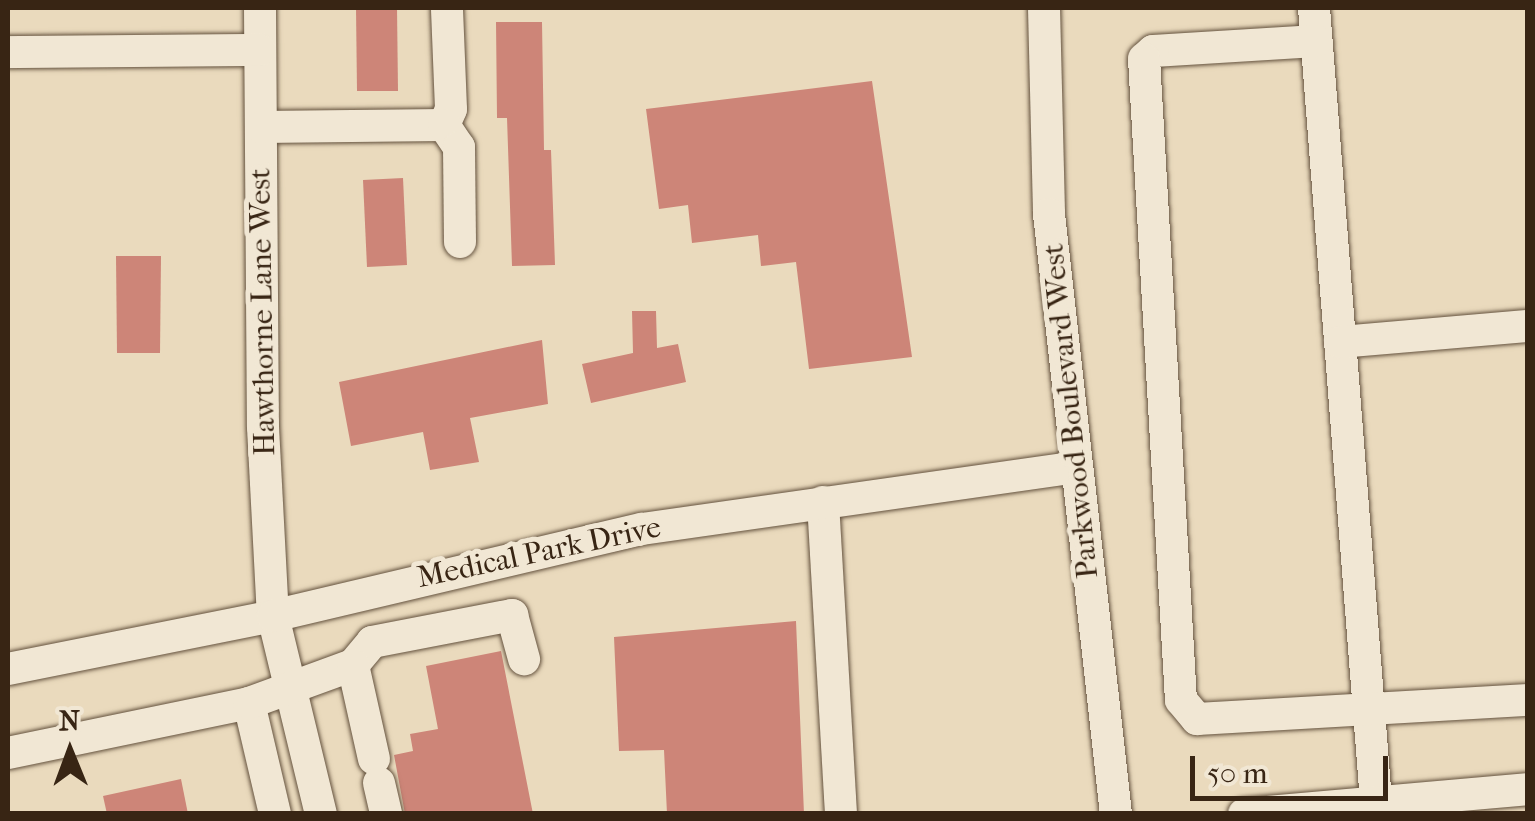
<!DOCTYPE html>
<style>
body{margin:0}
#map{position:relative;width:1535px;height:821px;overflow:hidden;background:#eadabd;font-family:"IM FELL French Canon",serif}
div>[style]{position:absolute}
.building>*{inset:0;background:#cd8578}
.roads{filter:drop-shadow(0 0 2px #64523e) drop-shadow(0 0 2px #64523e)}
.minor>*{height:32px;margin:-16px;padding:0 16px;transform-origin:16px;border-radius:16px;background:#f1e7d4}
span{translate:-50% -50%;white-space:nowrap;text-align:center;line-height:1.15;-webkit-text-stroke:10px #f1e7d4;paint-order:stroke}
.street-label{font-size:30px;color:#382514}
.frame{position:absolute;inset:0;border:10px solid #382514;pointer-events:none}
.north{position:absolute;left:20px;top:701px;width:100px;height:100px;-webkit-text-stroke:8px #f1e7d4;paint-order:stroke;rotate:359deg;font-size:28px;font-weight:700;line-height:40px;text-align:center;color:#382514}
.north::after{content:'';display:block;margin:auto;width:35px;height:45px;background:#382514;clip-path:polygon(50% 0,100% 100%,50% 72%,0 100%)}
.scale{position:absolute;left:1190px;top:756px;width:198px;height:45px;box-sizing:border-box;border:5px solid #382514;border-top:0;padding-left:12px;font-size:30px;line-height:35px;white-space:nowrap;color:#382514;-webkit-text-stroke:8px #f1e7d4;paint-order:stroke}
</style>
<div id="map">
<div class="building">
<div style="clip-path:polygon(356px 8px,397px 8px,398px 91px,357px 91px)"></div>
<div style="clip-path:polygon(496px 22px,542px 22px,544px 150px,551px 150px,555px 265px,512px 266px,507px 118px,497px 118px)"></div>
<div style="clip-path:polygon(872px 81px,912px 357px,809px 369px,796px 262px,761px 266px,758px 235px,692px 243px,688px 205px,659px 209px,646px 109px)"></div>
<div style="clip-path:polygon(403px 178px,407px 265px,367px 267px,363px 180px)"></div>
<div style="clip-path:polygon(116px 256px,161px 256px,160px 353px,117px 353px)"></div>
<div style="clip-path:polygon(632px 311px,656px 311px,657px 348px,678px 344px,686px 382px,591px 403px,582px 364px,633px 353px)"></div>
<div style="clip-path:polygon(542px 340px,548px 404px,470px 418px,479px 462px,430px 470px,423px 432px,351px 446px,339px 382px)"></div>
<div style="clip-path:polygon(796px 621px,804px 814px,667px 814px,664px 750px,619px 751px,614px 637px)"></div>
<div style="clip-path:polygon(501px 651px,533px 814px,405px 814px,394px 755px,413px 751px,410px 734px,438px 729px,426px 666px)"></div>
<div style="clip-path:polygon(181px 779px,188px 814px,107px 814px,103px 796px)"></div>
</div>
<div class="roads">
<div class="minor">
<div style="left:260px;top:8px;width:419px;rotate:89.6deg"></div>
<div style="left:263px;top:427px;width:189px;rotate:87deg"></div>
<div style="left:273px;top:616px;width:204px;rotate:76.4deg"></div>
<div style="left:1044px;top:8px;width:206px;rotate:88.6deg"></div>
<div style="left:1049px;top:214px;width:604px;rotate:83.63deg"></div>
<div style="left:1314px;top:8px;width:808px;rotate:85.53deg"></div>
<div style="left:1316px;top:41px;width:163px;rotate:176.5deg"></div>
<div style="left:1153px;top:51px;width:12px;rotate:138deg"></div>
<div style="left:1144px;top:59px;width:642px;rotate:86.7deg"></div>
<div style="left:1181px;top:700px;width:25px;rotate:50deg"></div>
<div style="left:1197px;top:719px;width:332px;rotate:-3.3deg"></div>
<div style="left:8px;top:52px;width:252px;rotate:-0.5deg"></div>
<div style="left:444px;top:125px;width:17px;rotate:-66deg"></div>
<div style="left:451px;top:109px;width:101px;rotate:-92.3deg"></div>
<div style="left:261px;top:127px;width:183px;rotate:-0.6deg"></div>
<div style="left:444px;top:125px;width:27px;rotate:56deg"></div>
<div style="left:459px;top:147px;width:95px;rotate:89.4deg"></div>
<div style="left:1340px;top:342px;width:189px;rotate:-4.9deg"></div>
<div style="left:823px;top:502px;width:313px;rotate:86.7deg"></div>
<div style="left:353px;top:665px;width:30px;rotate:-50deg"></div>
<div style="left:372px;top:642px;width:143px;rotate:-10.9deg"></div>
<div style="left:512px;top:615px;width:46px;rotate:74.7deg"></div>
<div style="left:8px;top:669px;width:270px;rotate:-11.3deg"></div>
<div style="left:273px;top:616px;width:379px;rotate:-13.3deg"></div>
<div style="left:642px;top:529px;width:438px;rotate:-8.1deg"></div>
<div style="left:249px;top:703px;width:114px;rotate:76.8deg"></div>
<div style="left:8px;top:753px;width:246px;rotate:-11.7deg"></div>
<div style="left:249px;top:703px;width:111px;rotate:-20.1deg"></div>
<div style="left:353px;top:665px;width:96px;rotate:77.4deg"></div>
<div style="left:379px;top:783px;width:32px;rotate:77deg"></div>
<div style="left:1244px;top:814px;width:285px;rotate:-5deg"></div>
</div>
</div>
<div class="street-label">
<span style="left:263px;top:312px;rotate:-91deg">Hawthorne Lane West</span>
<span style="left:1071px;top:411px;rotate:-96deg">Parkwood Boulevard West</span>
<span style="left:539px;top:553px;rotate:-12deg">Medical Park Drive</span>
</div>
<div class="frame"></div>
<div class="north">N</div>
<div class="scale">50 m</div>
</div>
